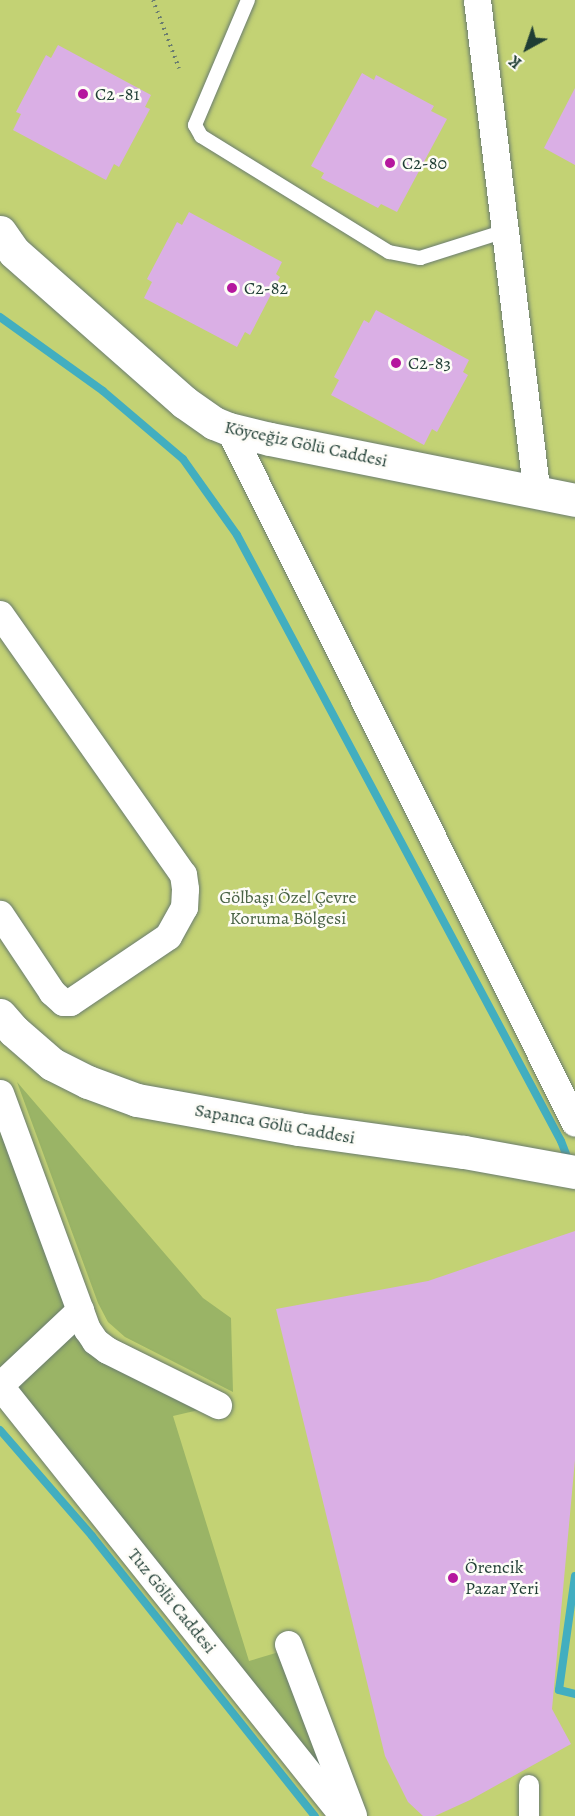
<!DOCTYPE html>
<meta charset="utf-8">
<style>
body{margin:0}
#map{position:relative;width:575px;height:1816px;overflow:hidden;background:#f4f0dd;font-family:Alegreya,serif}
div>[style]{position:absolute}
.green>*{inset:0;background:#c3d274}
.forest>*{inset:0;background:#9ab466}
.stream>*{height:8px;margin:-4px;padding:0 4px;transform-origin:4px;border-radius:4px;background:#42aec0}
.building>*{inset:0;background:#daafe5}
.path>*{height:4px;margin-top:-2px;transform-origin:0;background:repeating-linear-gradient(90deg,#6a7c6f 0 1.5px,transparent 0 6px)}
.roads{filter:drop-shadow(0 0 2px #6a7c6f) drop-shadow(0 0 2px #6a7c6f)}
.service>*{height:14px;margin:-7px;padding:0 7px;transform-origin:7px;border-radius:7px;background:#fff}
.pedestrian>*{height:20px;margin:-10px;padding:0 10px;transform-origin:10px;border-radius:10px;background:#fff}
.minor>*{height:27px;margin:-13.5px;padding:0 13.5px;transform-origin:13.5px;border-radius:13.5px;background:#fff}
.tertiary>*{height:33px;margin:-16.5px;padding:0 16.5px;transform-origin:16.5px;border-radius:16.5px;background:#fff}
.dots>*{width:16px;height:16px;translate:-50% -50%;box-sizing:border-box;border:3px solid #fdfcf7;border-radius:50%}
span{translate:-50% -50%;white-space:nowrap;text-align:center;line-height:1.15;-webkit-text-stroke:5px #fdfcf7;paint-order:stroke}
.poi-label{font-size:18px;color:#1f3d34}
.left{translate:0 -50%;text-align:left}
.street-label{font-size:18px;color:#1f3d34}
.park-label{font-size:18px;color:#486244}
.north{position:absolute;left:497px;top:18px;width:60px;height:60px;-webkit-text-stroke:4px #fdfcf7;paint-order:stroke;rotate:220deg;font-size:16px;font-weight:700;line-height:24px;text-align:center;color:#1f3d34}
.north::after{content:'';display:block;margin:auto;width:21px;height:27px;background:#1f3d34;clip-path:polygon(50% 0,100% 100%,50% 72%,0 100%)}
</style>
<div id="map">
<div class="green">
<div style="clip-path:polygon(0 0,575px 0,575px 1816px,0 1816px)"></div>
</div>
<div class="forest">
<div style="clip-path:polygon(17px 1082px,203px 1298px,231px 1318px,233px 1392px,125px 1337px,108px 1322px,98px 1303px)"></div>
<div style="clip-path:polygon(0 1131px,67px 1310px,0 1367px)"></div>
<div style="clip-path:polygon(73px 1330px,203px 1409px,173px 1416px,249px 1661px,279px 1652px,321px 1768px,13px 1384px)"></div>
</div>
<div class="stream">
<div style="left:0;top:317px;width:127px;rotate:35.7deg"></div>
<div style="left:103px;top:391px;width:105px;rotate:40.4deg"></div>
<div style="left:183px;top:459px;width:93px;rotate:54.6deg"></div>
<div style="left:237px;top:535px;width:687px;rotate:61.87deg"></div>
<div style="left:561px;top:1141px;width:22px;rotate:69deg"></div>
<div style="left:0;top:1430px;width:140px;rotate:49deg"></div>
<div style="left:92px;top:1536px;width:358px;rotate:51.5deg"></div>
<div style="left:575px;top:1576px;width:115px;rotate:98deg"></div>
<div style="left:559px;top:1690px;width:16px;rotate:14deg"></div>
</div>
<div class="building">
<div style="clip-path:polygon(58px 45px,151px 95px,145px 107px,150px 109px,119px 167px,114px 164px,106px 180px,13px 130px,21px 114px,16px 112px,46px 55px,51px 58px)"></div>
<div style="clip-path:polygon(362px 73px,374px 80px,376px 75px,434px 106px,431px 111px,447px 119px,397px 212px,381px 204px,378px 208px,321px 178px,324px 173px,311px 166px)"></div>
<div style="clip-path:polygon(575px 88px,575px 165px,544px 148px)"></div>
<div style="clip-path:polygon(189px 212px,282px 262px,276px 274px,280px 277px,250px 335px,245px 332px,237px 347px,144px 298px,152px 282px,147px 279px,177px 222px,182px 225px)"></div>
<div style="clip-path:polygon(376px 310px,469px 360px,463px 372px,468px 375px,437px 432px,432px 429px,424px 445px,331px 395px,339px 380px,334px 377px,364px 320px,369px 323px)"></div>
<div style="clip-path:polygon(575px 1231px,575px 1460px,552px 1709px,571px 1744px,470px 1800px,435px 1816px,423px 1816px,408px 1802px,385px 1756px,276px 1309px,428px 1281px)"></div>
</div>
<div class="path">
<div style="left:153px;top:0;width:73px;rotate:69.1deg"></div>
</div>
<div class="roads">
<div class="service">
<div style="left:248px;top:0;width:136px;rotate:113deg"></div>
<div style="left:195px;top:125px;width:13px;rotate:61deg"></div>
<div style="left:201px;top:136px;width:221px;rotate:31.7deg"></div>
<div style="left:389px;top:252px;width:32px;rotate:11deg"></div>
<div style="left:420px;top:258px;width:89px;rotate:-17.6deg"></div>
</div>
<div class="pedestrian">
<div style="left:529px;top:1785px;width:31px;rotate:90deg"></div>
</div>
<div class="minor">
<div style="left:477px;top:0;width:495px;rotate:83.1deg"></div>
<div style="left:229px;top:429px;width:775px;rotate:63.5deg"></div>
<div style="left:0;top:614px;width:318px;rotate:54.9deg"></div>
<div style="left:183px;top:874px;width:15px;rotate:82deg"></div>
<div style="left:185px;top:889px;width:18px;rotate:93deg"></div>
<div style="left:184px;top:907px;width:33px;rotate:119deg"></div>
<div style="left:168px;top:936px;width:118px;rotate:146deg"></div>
<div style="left:70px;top:1002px;width:7px;rotate:180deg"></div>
<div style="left:63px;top:1002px;width:15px;rotate:-138deg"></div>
<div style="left:52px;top:992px;width:94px;rotate:-123.7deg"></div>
<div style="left:0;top:1093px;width:252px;rotate:69.8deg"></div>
<div style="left:87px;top:1329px;width:14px;rotate:56deg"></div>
<div style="left:95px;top:1341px;width:15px;rotate:37deg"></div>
<div style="left:107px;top:1350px;width:124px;rotate:26.4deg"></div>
<div style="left:0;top:1385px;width:110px;rotate:-43.2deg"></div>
<div style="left:0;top:1386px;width:550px;rotate:51.42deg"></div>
<div style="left:288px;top:1644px;width:183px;rotate:69.2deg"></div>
</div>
<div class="tertiary">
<div style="left:0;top:232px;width:24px;rotate:55deg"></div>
<div style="left:14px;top:252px;width:227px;rotate:41.4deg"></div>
<div style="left:184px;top:402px;width:37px;rotate:35deg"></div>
<div style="left:214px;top:423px;width:16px;rotate:22deg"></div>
<div style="left:229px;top:429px;width:42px;rotate:13.7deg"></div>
<div style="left:270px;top:439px;width:311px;rotate:11.3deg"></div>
<div style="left:0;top:1015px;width:21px;rotate:49deg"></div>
<div style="left:14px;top:1031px;width:50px;rotate:41deg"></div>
<div style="left:52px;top:1064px;width:40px;rotate:26.6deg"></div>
<div style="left:88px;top:1082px;width:52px;rotate:20.2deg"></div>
<div style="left:137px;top:1100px;width:164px;rotate:10.2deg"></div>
<div style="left:298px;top:1129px;width:168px;rotate:7.9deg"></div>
<div style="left:464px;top:1152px;width:113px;rotate:10.2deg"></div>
</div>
</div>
<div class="dots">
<div style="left:83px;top:94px;background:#b5179e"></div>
<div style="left:390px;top:163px;background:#b5179e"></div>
<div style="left:232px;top:288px;background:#b5179e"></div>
<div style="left:396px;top:363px;background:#b5179e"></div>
<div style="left:453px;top:1578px;background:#b5179e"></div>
</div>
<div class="poi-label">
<span class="left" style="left:95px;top:94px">C2 -81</span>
<span class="left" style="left:402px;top:163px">C2-80</span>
<span class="left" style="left:244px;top:288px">C2-82</span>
<span class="left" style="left:408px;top:363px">C2-83</span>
<span class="left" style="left:465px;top:1578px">Örencik<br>Pazar Yeri</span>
</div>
<div class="street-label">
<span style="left:306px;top:444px;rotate:12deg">Köyceğiz Gölü Caddesi</span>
<span style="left:275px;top:1124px;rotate:10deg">Sapanca Gölü Caddesi</span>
<span style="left:172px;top:1601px;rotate:51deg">Tuz Gölü Caddesi</span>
</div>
<div class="park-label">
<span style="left:288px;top:908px">Gölbaşı Özel Çevre<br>Koruma Bölgesi</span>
</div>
<div class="north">K</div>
</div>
